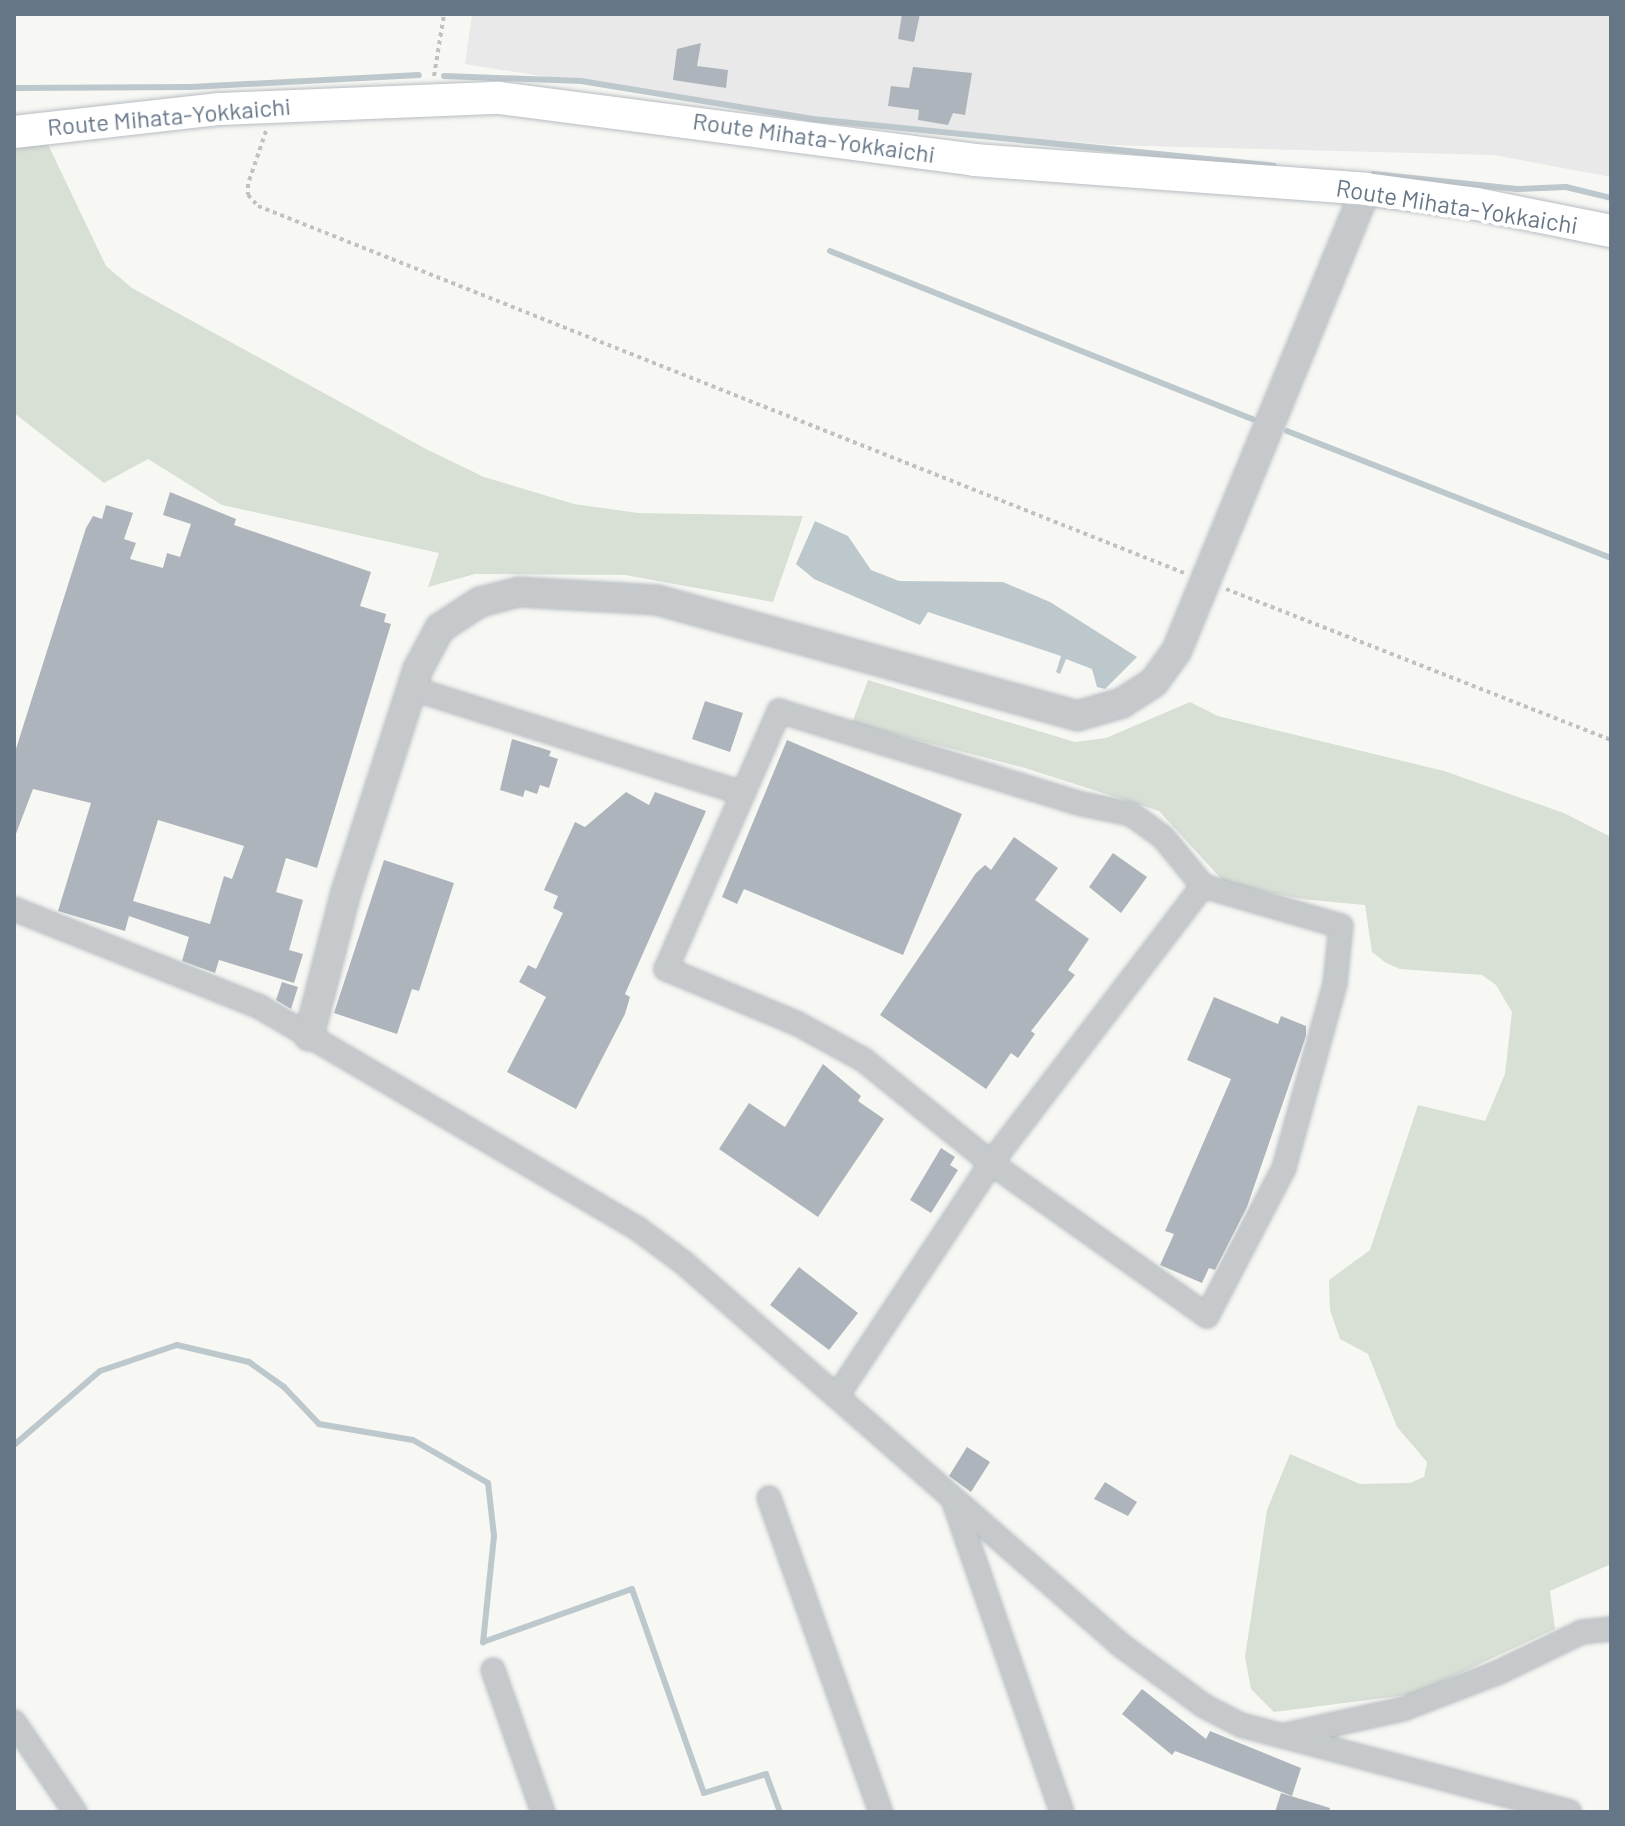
<!DOCTYPE html>
<style>
body{margin:0}
#map{position:relative;width:1625px;height:1826px;overflow:hidden;background:#f7f8f4;font-family:Barlow,sans-serif}
div>[style]{position:absolute}
.built>*{inset:0;background:#e8e9e8}
.green>*{inset:0;background:#d8dfd5}
.water>*{inset:0;background:#bdc8cd}
.stream>*{height:6px;margin:-3px;padding:0 3px;transform-origin:3px;border-radius:3px;background:#bdc8cd}
.building>*{inset:0;background:#adb4bb}
.path>*{height:4px;margin-top:-2px;transform-origin:0;background:repeating-linear-gradient(90deg,#bfc1c3 0 4px,transparent 0 8px)}
.roads{filter:drop-shadow(0 0 2px #b7bcc1) drop-shadow(0 0 2px #b7bcc1)}
.minor>*{height:22px;margin:-11px;padding:0 11px;transform-origin:11px;border-radius:11px;background:#c5c9cc}
.tertiary>*{height:28px;margin:-14px;padding:0 14px;transform-origin:14px;border-radius:14px;background:#c5c9cc}
.secondary>*{height:32px;margin:-16px;padding:0 16px;transform-origin:16px;border-radius:16px;background:#fff}
span{translate:-50% -50%;white-space:nowrap;text-align:center;line-height:1.15;-webkit-text-stroke:8px #fff;paint-order:stroke}
.street-label{font-size:24px;color:#667687}
.frame{position:absolute;inset:0;border:16px solid #667687;pointer-events:none}
</style>
<div id="map">
<div class="built">
<div style="clip-path:polygon(472px 14px,1611px 14px,1611px 177px,1494px 155px,1109px 145px,812px 119px,465px 64px)"></div>
</div>
<div class="green">
<div style="clip-path:polygon(43px 134px,106px 266px,132px 288px,426px 449px,484px 477px,574px 504px,638px 513px,803px 516px,773px 602px,625px 575px,475px 574px,428px 587px,439px 553px,222px 505px,148px 459px,104px 483px,14px 413px,14px 143px)"></div>
<div style="clip-path:polygon(868px 680px,1075px 742px,1106px 738px,1190px 702px,1218px 716px,1444px 771px,1564px 813px,1611px 837px,1611px 1564px,1550px 1591px,1555px 1629px,1415px 1694px,1274px 1712px,1251px 1689px,1245px 1657px,1267px 1510px,1290px 1454px,1360px 1484px,1410px 1483px,1424px 1477px,1427px 1462px,1397px 1427px,1368px 1354px,1340px 1339px,1330px 1310px,1329px 1280px,1370px 1250px,1418px 1105px,1485px 1121px,1505px 1074px,1512px 1012px,1496px 985px,1482px 975px,1400px 969px,1386px 963px,1372px 952px,1365px 905px,1301px 899px,1225px 883px,1159px 811px,1025px 768px,852px 723px)"></div>
</div>
<div class="water">
<div style="clip-path:polygon(815px 521px,848px 536px,871px 570px,899px 581px,1003px 582px,1050px 602px,1137px 657px,1105px 689px,1097px 687px,1092px 669px,1066px 659px,1060px 674px,1056px 672px,1061px 656px,928px 612px,920px 625px,814px 579px,796px 564px)"></div>
</div>
<div class="stream">
<div style="left:444px;top:76px;width:137px;rotate:2.1deg"></div>
<div style="left:581px;top:81px;width:235px;rotate:9.3deg"></div>
<div style="left:813px;top:119px;width:463px;rotate:5.8deg"></div>
<div style="left:14px;top:88px;width:176px;rotate:-0.3deg"></div>
<div style="left:190px;top:87px;width:229px;rotate:-3deg"></div>
<div style="left:1373px;top:174px;width:145px;rotate:5.9deg"></div>
<div style="left:1517px;top:189px;width:49px;rotate:-2.3deg"></div>
<div style="left:1566px;top:187px;width:46px;rotate:13.7deg"></div>
<div style="left:830px;top:251px;width:455px;rotate:21.7deg"></div>
<div style="left:1287px;top:431px;width:348px;rotate:21.4deg"></div>
<div style="left:14px;top:1445px;width:113px;rotate:-40.7deg"></div>
<div style="left:100px;top:1371px;width:81px;rotate:-18.7deg"></div>
<div style="left:177px;top:1345px;width:74px;rotate:13.3deg"></div>
<div style="left:249px;top:1362px;width:43px;rotate:35.5deg"></div>
<div style="left:284px;top:1387px;width:51px;rotate:46.6deg"></div>
<div style="left:319px;top:1424px;width:95px;rotate:9.7deg"></div>
<div style="left:413px;top:1440px;width:86px;rotate:29.8deg"></div>
<div style="left:488px;top:1483px;width:53px;rotate:83.5deg"></div>
<div style="left:494px;top:1536px;width:107px;rotate:95.9deg"></div>
<div style="left:483px;top:1642px;width:158px;rotate:-19.6deg"></div>
<div style="left:632px;top:1589px;width:216px;rotate:70.6deg"></div>
<div style="left:704px;top:1793px;width:65px;rotate:-17deg"></div>
<div style="left:766px;top:1774px;width:40px;rotate:69.8deg"></div>
</div>
<div class="building">
<div style="clip-path:polygon(902px 14px,920px 14px,914px 42px,898px 39px)"></div>
<div style="clip-path:polygon(701px 43px,697px 66px,728px 70px,726px 88px,673px 80px,677px 49px)"></div>
<div style="clip-path:polygon(913px 67px,972px 73px,965px 115px,953px 113px,948px 125px,918px 120px,919px 110px,888px 106px,891px 86px,909px 88px)"></div>
<div style="clip-path:polygon(evenodd,170px 492px,236px 519px,234px 525px,371px 572px,360px 606px,386px 614px,384px 622px,391px 624px,317px 868px,286px 858px,276px 892px,303px 900px,289px 950px,303px 954px,294px 983px,219px 960px,215px 973px,182px 961px,189px 937px,129px 916px,125px 931px,58px 911px,91px 803px,33px 789px,14px 839px,14px 755px,86px 528px,93px 516px,102px 519px,106px 505px,133px 513px,124px 539px,136px 543px,130px 559px,163px 568px,167px 553px,180px 557px,191px 524px,163px 515px,170px 492px,158px 820px,244px 846px,232px 879px,224px 876px,210px 924px,133px 901px,158px 820px)"></div>
<div style="clip-path:polygon(705px 701px,743px 713px,730px 752px,692px 739px)"></div>
<div style="clip-path:polygon(512px 739px,551px 751px,549px 756px,558px 759px,549px 788px,540px 785px,537px 794px,525px 790px,523px 797px,500px 790px)"></div>
<div style="clip-path:polygon(787px 740px,962px 814px,903px 955px,744px 889px,737px 904px,722px 897px)"></div>
<div style="clip-path:polygon(626px 792px,649px 805px,655px 792px,706px 811px,625px 994px,630px 997px,625px 1014px,576px 1109px,507px 1072px,546px 997px,519px 982px,528px 965px,536px 969px,563px 913px,553px 908px,558px 896px,544px 890px,575px 822px,585px 827px)"></div>
<div style="clip-path:polygon(1014px 837px,1058px 868px,1035px 900px,1089px 939px,1068px 970px,1075px 975px,1031px 1031px,1035px 1034px,1018px 1058px,1011px 1053px,986px 1089px,880px 1015px,976px 873px,985px 865px,991px 870px)"></div>
<div style="clip-path:polygon(1113px 853px,1147px 877px,1121px 913px,1089px 887px)"></div>
<div style="clip-path:polygon(384px 860px,454px 883px,419px 991px,412px 989px,397px 1034px,334px 1013px)"></div>
<div style="clip-path:polygon(282px 982px,298px 987px,291px 1009px,276px 1000px)"></div>
<div style="clip-path:polygon(1214px 997px,1278px 1024px,1281px 1016px,1306px 1026px,1306px 1036px,1247px 1207px,1215px 1270px,1209px 1268px,1202px 1283px,1160px 1265px,1174px 1234px,1165px 1231px,1231px 1079px,1187px 1060px)"></div>
<div style="clip-path:polygon(823px 1064px,861px 1096px,858px 1101px,884px 1119px,818px 1217px,719px 1149px,749px 1103px,785px 1127px)"></div>
<div style="clip-path:polygon(941px 1148px,955px 1157px,950px 1165px,958px 1170px,931px 1213px,910px 1200px)"></div>
<div style="clip-path:polygon(799px 1267px,858px 1313px,829px 1350px,770px 1305px)"></div>
<div style="clip-path:polygon(967px 1447px,990px 1462px,971px 1492px,949px 1476px)"></div>
<div style="clip-path:polygon(1105px 1482px,1137px 1502px,1128px 1516px,1094px 1499px)"></div>
<div style="clip-path:polygon(1142px 1689px,1206px 1739px,1210px 1731px,1301px 1768px,1292px 1796px,1175px 1751px,1172px 1755px,1122px 1714px)"></div>
<div style="clip-path:polygon(1281px 1793px,1330px 1808px,1329px 1812px,1275px 1812px)"></div>
</div>
<div class="path">
<div style="left:434px;top:76px;width:63px;rotate:-80.8deg"></div>
<div style="left:266px;top:131px;width:56px;rotate:108.8deg"></div>
<div style="left:248px;top:184px;width:11px;rotate:90deg"></div>
<div style="left:248px;top:195px;width:15px;rotate:48deg"></div>
<div style="left:258px;top:206px;width:996px;rotate:21.62deg"></div>
<div style="left:1226px;top:589px;width:414px;rotate:21.4deg"></div>
</div>
<div class="roads">
<div class="minor">
<div style="left:411px;top:688px;width:348px;rotate:17.6deg"></div>
<div style="left:779px;top:711px;width:317px;rotate:17.1deg"></div>
<div style="left:1082px;top:804px;width:50px;rotate:11.5deg"></div>
<div style="left:1131px;top:814px;width:39px;rotate:36deg"></div>
<div style="left:1163px;top:837px;width:63px;rotate:50.8deg"></div>
<div style="left:1203px;top:886px;width:144px;rotate:16.2deg"></div>
<div style="left:1341px;top:926px;width:58px;rotate:95.9deg"></div>
<div style="left:1335px;top:984px;width:191px;rotate:105.5deg"></div>
<div style="left:1284px;top:1168px;width:167px;rotate:117.5deg"></div>
<div style="left:1207px;top:1316px;width:265px;rotate:-144.7deg"></div>
<div style="left:991px;top:1163px;width:164px;rotate:-141deg"></div>
<div style="left:864px;top:1060px;width:77px;rotate:-151.4deg"></div>
<div style="left:796px;top:1023px;width:141px;rotate:-157.4deg"></div>
<div style="left:666px;top:969px;width:282px;rotate:-66.3deg"></div>
<div style="left:14px;top:909px;width:265px;rotate:21.7deg"></div>
<div style="left:260px;top:1007px;width:438px;rotate:30.4deg"></div>
<div style="left:638px;top:1229px;width:57px;rotate:36.5deg"></div>
<div style="left:684px;top:1263px;width:582px;rotate:41.17deg"></div>
<div style="left:1122px;top:1646px;width:102px;rotate:36.2deg"></div>
<div style="left:1204px;top:1706px;width:42px;rotate:27.2deg"></div>
<div style="left:1241px;top:1725px;width:340px;rotate:14.8deg"></div>
<div style="left:837px;top:1396px;width:279px;rotate:-56.5deg"></div>
<div style="left:991px;top:1163px;width:349px;rotate:-52.6deg"></div>
<div style="left:769px;top:1498px;width:333px;rotate:70.4deg"></div>
<div style="left:954px;top:1502px;width:328px;rotate:70.8deg"></div>
<div style="left:493px;top:1670px;width:151px;rotate:70.6deg"></div>
<div style="left:14px;top:1722px;width:109px;rotate:55.9deg"></div>
<div style="left:1285px;top:1735px;width:121px;rotate:-12.4deg"></div>
<div style="left:1403px;top:1709px;width:101px;rotate:-21deg"></div>
<div style="left:1497px;top:1673px;width:94px;rotate:-25.8deg"></div>
<div style="left:1582px;top:1632px;width:29px;rotate:-6deg"></div>
</div>
<div class="tertiary">
<div style="left:309px;top:1036px;width:149px;rotate:-75.6deg"></div>
<div style="left:346px;top:892px;width:234px;rotate:-72.1deg"></div>
<div style="left:418px;top:669px;width:47px;rotate:-61.8deg"></div>
<div style="left:440px;top:628px;width:48px;rotate:-33deg"></div>
<div style="left:480px;top:602px;width:40px;rotate:-14.4deg"></div>
<div style="left:519px;top:592px;width:138px;rotate:3.3deg"></div>
<div style="left:657px;top:600px;width:436px;rotate:15.4deg"></div>
<div style="left:1077px;top:716px;width:47px;rotate:-16.1deg"></div>
<div style="left:1122px;top:703px;width:38px;rotate:-33deg"></div>
<div style="left:1154px;top:682px;width:39px;rotate:-54deg"></div>
<div style="left:1177px;top:650px;width:498px;rotate:-67.7deg"></div>
</div>
<div class="secondary">
<div style="left:14px;top:132px;width:207px;rotate:-6.4deg"></div>
<div style="left:220px;top:109px;width:279px;rotate:-2.3deg"></div>
<div style="left:499px;top:98px;width:479px;rotate:7.4deg"></div>
<div style="left:974px;top:160px;width:393px;rotate:4.2deg"></div>
<div style="left:1366px;top:189px;width:112px;rotate:7.7deg"></div>
<div style="left:1477px;top:204px;width:137px;rotate:11.4deg"></div>
</div>
</div>
<div class="street-label">
<span style="left:169px;top:116px;rotate:-5deg">Route Mihata-Yokkaichi</span>
<span style="left:814px;top:137px;rotate:8deg">Route Mihata-Yokkaichi</span>
<span style="left:1457px;top:206px;rotate:9deg">Route Mihata-Yokkaichi</span>
</div>
<div class="frame"></div>
</div>
